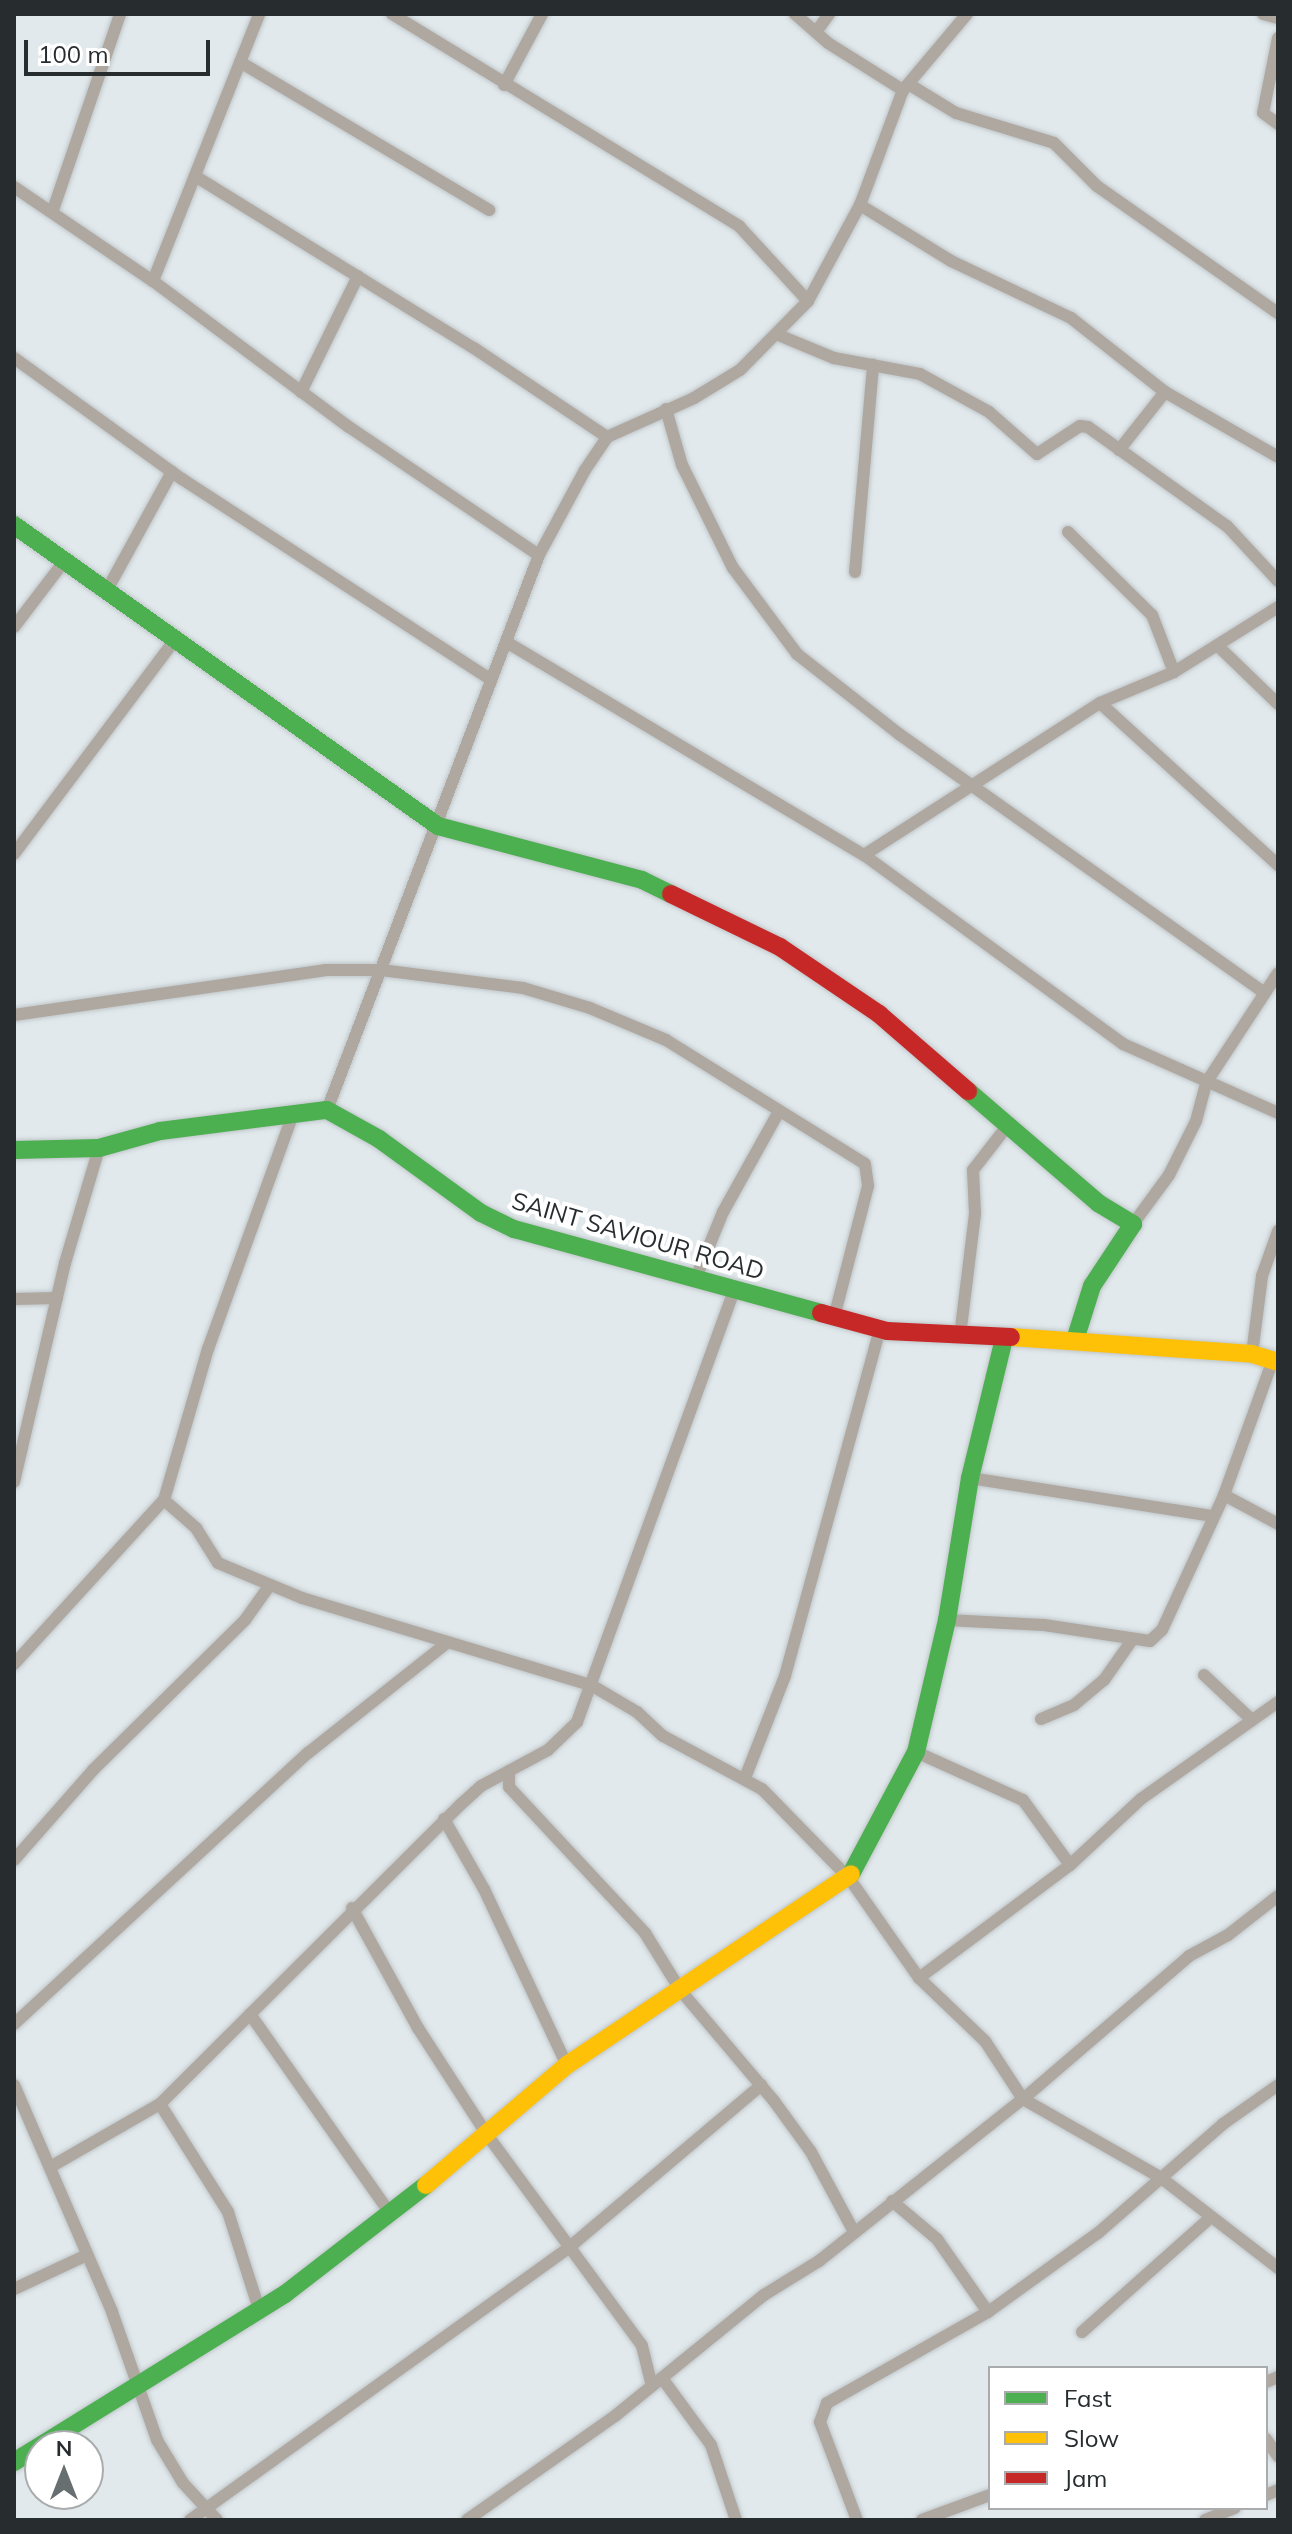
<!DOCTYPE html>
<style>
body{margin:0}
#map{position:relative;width:1292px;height:2534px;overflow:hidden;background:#e1e9ec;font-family:Mulish,sans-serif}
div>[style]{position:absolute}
.roads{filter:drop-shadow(0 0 2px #c0c6c9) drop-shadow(0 0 2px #c0c6c9)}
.street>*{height:12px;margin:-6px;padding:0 6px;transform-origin:6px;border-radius:6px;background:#afa8a0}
.fast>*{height:18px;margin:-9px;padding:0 9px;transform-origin:9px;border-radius:9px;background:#4caf50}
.slow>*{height:18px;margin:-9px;padding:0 9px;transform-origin:9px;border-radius:9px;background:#ffc107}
.jam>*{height:18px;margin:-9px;padding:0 9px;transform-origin:9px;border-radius:9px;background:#c62828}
span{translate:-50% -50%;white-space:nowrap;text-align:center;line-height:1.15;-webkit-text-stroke:8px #fff;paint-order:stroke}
.street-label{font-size:24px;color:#272d2f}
.frame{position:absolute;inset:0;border:16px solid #272d2f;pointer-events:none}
.legend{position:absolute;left:988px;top:2366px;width:280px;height:144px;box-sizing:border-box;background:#fff;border:2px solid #a9abac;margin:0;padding:10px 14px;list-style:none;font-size:24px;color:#272d2f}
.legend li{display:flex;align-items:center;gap:16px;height:40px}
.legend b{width:40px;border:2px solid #a9abac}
.north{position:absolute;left:24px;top:2430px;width:80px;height:80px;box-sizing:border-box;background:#fff;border:2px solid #a9abac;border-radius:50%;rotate:0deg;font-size:22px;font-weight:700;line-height:32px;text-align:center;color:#272d2f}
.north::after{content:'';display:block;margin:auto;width:28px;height:36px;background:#686f71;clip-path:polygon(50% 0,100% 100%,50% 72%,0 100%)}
.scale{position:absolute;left:24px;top:40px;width:186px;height:36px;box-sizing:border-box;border:4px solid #272d2f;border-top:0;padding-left:10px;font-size:24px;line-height:28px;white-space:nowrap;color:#272d2f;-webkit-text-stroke:6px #fff;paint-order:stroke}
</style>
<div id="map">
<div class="roads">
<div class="street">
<div style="left:392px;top:14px;width:407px;rotate:31.4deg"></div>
<div style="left:739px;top:226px;width:102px;rotate:47.4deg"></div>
<div style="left:795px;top:14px;width:44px;rotate:41.3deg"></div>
<div style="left:828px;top:43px;width:89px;rotate:32.1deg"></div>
<div style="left:1263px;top:14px;width:16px;rotate:15deg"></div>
<div style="left:816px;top:32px;width:22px;rotate:-54deg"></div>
<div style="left:1278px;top:38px;width:76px;rotate:101.3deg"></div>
<div style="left:1263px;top:113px;width:19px;rotate:36deg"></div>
<div style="left:240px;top:62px;width:290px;rotate:30.7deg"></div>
<div style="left:504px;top:85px;width:81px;rotate:-61.8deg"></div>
<div style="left:910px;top:85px;width:54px;rotate:31.3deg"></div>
<div style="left:956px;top:113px;width:102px;rotate:17deg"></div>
<div style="left:1054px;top:143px;width:61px;rotate:45deg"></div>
<div style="left:1097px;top:186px;width:221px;rotate:35.1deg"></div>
<div style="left:195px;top:176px;width:328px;rotate:31.7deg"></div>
<div style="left:474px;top:348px;width:160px;rotate:33.8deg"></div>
<div style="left:14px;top:187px;width:168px;rotate:34.1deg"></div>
<div style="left:153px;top:281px;width:244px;rotate:36.7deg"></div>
<div style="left:349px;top:427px;width:229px;rotate:34deg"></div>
<div style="left:860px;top:205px;width:107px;rotate:31.6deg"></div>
<div style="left:951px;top:261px;width:133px;rotate:25.4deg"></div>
<div style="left:1071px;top:318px;width:120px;rotate:38.2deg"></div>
<div style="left:1165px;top:392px;width:74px;rotate:128.4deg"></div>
<div style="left:53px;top:210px;width:207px;rotate:-71.1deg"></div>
<div style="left:153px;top:281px;width:287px;rotate:-68.3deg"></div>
<div style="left:776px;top:334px;width:63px;rotate:22.5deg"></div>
<div style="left:834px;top:358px;width:87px;rotate:10.5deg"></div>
<div style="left:920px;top:374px;width:79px;rotate:28.8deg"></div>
<div style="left:989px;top:412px;width:64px;rotate:41.2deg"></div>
<div style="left:1037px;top:454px;width:51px;rotate:-33.1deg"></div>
<div style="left:1080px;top:426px;width:8px;rotate:7deg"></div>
<div style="left:1088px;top:427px;width:171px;rotate:35.5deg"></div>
<div style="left:1227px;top:526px;width:75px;rotate:47.2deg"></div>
<div style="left:14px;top:358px;width:207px;rotate:35.8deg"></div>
<div style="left:182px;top:479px;width:369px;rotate:33deg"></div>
<div style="left:301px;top:392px;width:129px;rotate:-63.8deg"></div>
<div style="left:1165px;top:392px;width:130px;rotate:29.9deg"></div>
<div style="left:666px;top:409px;width:58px;rotate:74.1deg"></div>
<div style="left:682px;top:465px;width:115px;rotate:63.7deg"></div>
<div style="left:733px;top:568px;width:107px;rotate:53.3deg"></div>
<div style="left:797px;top:654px;width:130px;rotate:38.1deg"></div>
<div style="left:899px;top:734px;width:447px;rotate:35.3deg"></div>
<div style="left:1068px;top:532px;width:118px;rotate:44.7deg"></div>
<div style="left:1152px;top:615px;width:61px;rotate:68.9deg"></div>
<div style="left:855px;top:572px;width:208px;rotate:-85deg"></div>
<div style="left:107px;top:590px;width:135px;rotate:-61.2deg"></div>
<div style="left:14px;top:627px;width:86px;rotate:-52.6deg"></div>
<div style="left:508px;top:643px;width:414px;rotate:30.8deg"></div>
<div style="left:864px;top:855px;width:321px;rotate:36.1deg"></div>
<div style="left:1123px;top:1044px;width:170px;rotate:24deg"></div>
<div style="left:1219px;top:647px;width:82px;rotate:44deg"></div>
<div style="left:1100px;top:703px;width:241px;rotate:42.3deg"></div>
<div style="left:14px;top:854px;width:266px;rotate:-53.1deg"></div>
<div style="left:864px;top:855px;width:281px;rotate:-32.8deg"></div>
<div style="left:1100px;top:703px;width:80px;rotate:-22.7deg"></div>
<div style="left:1174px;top:672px;width:123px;rotate:-32deg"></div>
<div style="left:14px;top:1015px;width:314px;rotate:-8.2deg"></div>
<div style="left:325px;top:970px;width:56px"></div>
<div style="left:381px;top:970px;width:143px;rotate:7.2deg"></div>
<div style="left:523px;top:988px;width:70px;rotate:16.6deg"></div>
<div style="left:590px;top:1008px;width:82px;rotate:22.8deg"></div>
<div style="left:666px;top:1040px;width:234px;rotate:31.9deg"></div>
<div style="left:865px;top:1164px;width:22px;rotate:82deg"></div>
<div style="left:868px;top:1186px;width:135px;rotate:104.5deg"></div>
<div style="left:327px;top:1110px;width:594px;rotate:-69.09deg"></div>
<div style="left:539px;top:555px;width:97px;rotate:-61.6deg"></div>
<div style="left:585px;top:470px;width:40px;rotate:-56deg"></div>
<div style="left:607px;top:437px;width:95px;rotate:-24.1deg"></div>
<div style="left:694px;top:398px;width:54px;rotate:-31.3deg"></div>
<div style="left:740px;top:370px;width:97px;rotate:-45.4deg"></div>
<div style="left:808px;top:301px;width:109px;rotate:-61.6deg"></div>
<div style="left:860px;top:205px;width:123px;rotate:-69.5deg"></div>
<div style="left:903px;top:90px;width:99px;rotate:-49.9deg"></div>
<div style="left:1133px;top:1224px;width:61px;rotate:-53.7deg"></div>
<div style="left:1169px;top:1175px;width:60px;rotate:-63.4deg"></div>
<div style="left:1196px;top:1121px;width:39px;rotate:-75deg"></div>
<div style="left:1206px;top:1083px;width:131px;rotate:-56.8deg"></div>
<div style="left:696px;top:1278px;width:71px;rotate:-67.8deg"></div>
<div style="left:723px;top:1212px;width:113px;rotate:-60.9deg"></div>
<div style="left:14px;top:1299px;width:43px;rotate:-1.3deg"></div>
<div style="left:960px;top:1336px;width:124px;rotate:-83deg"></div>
<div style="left:975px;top:1213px;width:43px;rotate:-92.7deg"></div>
<div style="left:973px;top:1170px;width:57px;rotate:-52.1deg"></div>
<div style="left:1252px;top:1354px;width:79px;rotate:-82.7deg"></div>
<div style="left:1262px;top:1276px;width:48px;rotate:-70.4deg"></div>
<div style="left:970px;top:1478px;width:246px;rotate:8.9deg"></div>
<div style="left:14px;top:1482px;width:225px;rotate:-76.9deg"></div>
<div style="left:65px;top:1263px;width:120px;rotate:-73.5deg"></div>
<div style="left:1224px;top:1495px;width:61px;rotate:28.2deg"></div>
<div style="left:164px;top:1500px;width:43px;rotate:41.2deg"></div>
<div style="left:196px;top:1528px;width:41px;rotate:57.8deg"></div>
<div style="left:218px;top:1563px;width:91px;rotate:22.6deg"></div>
<div style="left:302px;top:1598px;width:302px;rotate:16.8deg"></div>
<div style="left:591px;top:1685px;width:53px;rotate:30.4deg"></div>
<div style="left:637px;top:1712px;width:35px;rotate:43deg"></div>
<div style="left:663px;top:1736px;width:112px;rotate:28.2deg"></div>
<div style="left:762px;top:1789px;width:124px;rotate:45.7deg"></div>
<div style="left:849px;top:1878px;width:122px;rotate:55deg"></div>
<div style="left:919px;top:1978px;width:91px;rotate:43.7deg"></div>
<div style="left:985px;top:2041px;width:69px;rotate:56.8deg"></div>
<div style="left:1023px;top:2099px;width:158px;rotate:29.7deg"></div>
<div style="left:1160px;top:2177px;width:149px;rotate:37.6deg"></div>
<div style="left:947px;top:1620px;width:97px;rotate:3deg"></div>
<div style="left:1044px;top:1625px;width:107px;rotate:8.6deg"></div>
<div style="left:1150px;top:1641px;width:16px;rotate:-43deg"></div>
<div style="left:1162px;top:1630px;width:149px;rotate:-65.3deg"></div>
<div style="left:1224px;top:1495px;width:144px;rotate:-70.1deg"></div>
<div style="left:14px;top:1664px;width:222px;rotate:-47.6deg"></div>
<div style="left:164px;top:1500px;width:157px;rotate:-73.8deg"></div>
<div style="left:208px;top:1349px;width:250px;rotate:-70.1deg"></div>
<div style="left:1204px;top:1675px;width:66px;rotate:43.2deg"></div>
<div style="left:1041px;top:1719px;width:36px;rotate:-23deg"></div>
<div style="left:1074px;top:1705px;width:39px;rotate:-40deg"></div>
<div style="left:1104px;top:1680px;width:49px;rotate:-55deg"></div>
<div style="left:916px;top:1752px;width:117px;rotate:24.2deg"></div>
<div style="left:1023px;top:1800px;width:80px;rotate:54.1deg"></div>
<div style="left:509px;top:1771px;width:16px;rotate:90deg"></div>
<div style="left:509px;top:1787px;width:200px;rotate:47deg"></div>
<div style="left:645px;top:1933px;width:68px;rotate:58.2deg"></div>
<div style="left:681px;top:1991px;width:144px;rotate:49.8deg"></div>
<div style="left:774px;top:2101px;width:63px;rotate:54deg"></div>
<div style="left:811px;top:2152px;width:89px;rotate:61.7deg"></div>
<div style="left:745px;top:1778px;width:110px;rotate:-68.6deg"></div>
<div style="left:785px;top:1676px;width:360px;rotate:-74.7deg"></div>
<div style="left:444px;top:1819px;width:81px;rotate:60.3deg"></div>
<div style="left:484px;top:1889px;width:195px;rotate:64.8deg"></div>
<div style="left:14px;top:1860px;width:120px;rotate:-48.7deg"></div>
<div style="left:93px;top:1770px;width:214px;rotate:-44.6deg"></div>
<div style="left:245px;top:1620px;width:43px;rotate:-54.5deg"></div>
<div style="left:352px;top:1908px;width:137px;rotate:61.2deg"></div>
<div style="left:418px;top:2028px;width:129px;rotate:57.1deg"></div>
<div style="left:488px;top:2136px;width:260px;rotate:53.7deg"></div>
<div style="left:642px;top:2346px;width:41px;rotate:76deg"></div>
<div style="left:919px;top:1978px;width:189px;rotate:-36.8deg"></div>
<div style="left:1070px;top:1865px;width:97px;rotate:-42.9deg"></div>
<div style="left:1141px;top:1799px;width:168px;rotate:-35.3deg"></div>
<div style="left:250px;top:2014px;width:242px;rotate:54.9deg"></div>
<div style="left:14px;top:2024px;width:400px;rotate:-42.7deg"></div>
<div style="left:308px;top:1753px;width:177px;rotate:-38.4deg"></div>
<div style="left:14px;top:2085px;width:247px;rotate:66.6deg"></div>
<div style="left:112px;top:2312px;width:136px;rotate:70.6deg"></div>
<div style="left:157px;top:2440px;width:50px;rotate:58.8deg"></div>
<div style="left:183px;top:2483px;width:50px;rotate:47.4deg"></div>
<div style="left:160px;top:2104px;width:128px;rotate:57.8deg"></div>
<div style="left:228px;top:2212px;width:102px;rotate:72.3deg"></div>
<div style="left:52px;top:2166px;width:125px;rotate:-29.9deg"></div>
<div style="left:160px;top:2104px;width:424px;rotate:-44.9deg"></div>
<div style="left:460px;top:1805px;width:28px;rotate:-42deg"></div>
<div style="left:481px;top:1786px;width:76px;rotate:-28.2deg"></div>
<div style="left:548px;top:1750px;width:40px;rotate:-44deg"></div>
<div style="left:577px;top:1722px;width:461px;rotate:-70deg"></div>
<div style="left:892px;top:2201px;width:59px;rotate:40.2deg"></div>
<div style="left:937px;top:2239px;width:89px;rotate:55.1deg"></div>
<div style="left:14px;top:2289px;width:81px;rotate:-25deg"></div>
<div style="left:1082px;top:2332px;width:171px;rotate:-41.7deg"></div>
<div style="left:662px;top:2378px;width:83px;rotate:53.8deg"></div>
<div style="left:711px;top:2445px;width:79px;rotate:71.6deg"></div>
<div style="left:1266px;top:2382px;width:13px;rotate:-23deg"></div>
<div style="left:1266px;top:2439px;width:21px;rotate:55deg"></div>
<div style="left:1266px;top:2495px;width:13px;rotate:-23deg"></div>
<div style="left:190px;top:2520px;width:471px;rotate:-35.7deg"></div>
<div style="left:572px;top:2245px;width:248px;rotate:-40.2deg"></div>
<div style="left:467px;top:2520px;width:181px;rotate:-35.1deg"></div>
<div style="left:615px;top:2416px;width:192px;rotate:-39.1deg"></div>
<div style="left:764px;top:2295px;width:65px;rotate:-31.7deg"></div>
<div style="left:819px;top:2261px;width:260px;rotate:-38.5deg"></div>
<div style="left:1023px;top:2099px;width:219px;rotate:-40.7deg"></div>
<div style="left:1189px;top:1956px;width:44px;rotate:-28.3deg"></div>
<div style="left:1228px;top:1935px;width:63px;rotate:-38deg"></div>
<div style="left:857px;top:2520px;width:105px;rotate:-110.7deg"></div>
<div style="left:820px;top:2422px;width:20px;rotate:-70deg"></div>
<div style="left:827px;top:2403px;width:185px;rotate:-29.5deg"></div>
<div style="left:988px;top:2312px;width:135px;rotate:-35.7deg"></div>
<div style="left:1098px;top:2233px;width:166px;rotate:-41.1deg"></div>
<div style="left:1223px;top:2124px;width:67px;rotate:-35.3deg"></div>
<div style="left:922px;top:2520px;width:72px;rotate:-20.2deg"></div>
<div style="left:1205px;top:2520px;width:32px;rotate:-22deg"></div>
</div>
<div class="fast">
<div style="left:14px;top:525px;width:520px;rotate:35.37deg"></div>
<div style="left:438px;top:826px;width:211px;rotate:14.8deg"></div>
<div style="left:642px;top:880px;width:32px;rotate:26deg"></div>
<div style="left:968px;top:1091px;width:172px;rotate:40.7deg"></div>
<div style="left:1098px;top:1203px;width:41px;rotate:31deg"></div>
<div style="left:1133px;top:1224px;width:74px;rotate:123.5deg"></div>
<div style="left:1092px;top:1286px;width:57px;rotate:107.5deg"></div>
<div style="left:14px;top:1150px;width:85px;rotate:-1.3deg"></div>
<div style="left:99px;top:1148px;width:63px;rotate:-15.6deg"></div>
<div style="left:160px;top:1131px;width:168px;rotate:-7.2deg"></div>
<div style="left:327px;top:1110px;width:60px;rotate:29.1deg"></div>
<div style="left:379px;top:1139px;width:126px;rotate:36deg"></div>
<div style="left:481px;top:1213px;width:37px;rotate:26deg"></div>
<div style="left:514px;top:1229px;width:318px;rotate:15.3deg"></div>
<div style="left:851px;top:1874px;width:138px;rotate:-62deg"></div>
<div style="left:916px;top:1752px;width:136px;rotate:-76.8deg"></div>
<div style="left:947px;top:1620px;width:144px;rotate:-80.8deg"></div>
<div style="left:970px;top:1478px;width:143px;rotate:-76.3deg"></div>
<div style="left:14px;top:2462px;width:319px;rotate:-31.8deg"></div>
<div style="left:285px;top:2294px;width:178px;rotate:-37.7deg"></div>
</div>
<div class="slow">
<div style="left:1011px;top:1337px;width:242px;rotate:4deg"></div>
<div style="left:1252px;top:1354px;width:27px;rotate:17deg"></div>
<div style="left:426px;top:2185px;width:185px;rotate:-40.4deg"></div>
<div style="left:567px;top:2065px;width:342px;rotate:-33.9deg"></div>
</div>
<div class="jam">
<div style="left:671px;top:894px;width:121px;rotate:25.9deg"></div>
<div style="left:780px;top:947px;width:120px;rotate:34.1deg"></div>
<div style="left:879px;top:1014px;width:118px;rotate:40.9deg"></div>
<div style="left:821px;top:1313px;width:68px;rotate:15.3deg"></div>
<div style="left:887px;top:1331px;width:124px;rotate:2.8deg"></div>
</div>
</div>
<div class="street-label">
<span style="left:638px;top:1236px;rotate:16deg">SAINT SAVIOUR ROAD</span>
</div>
<div class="frame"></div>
<ul class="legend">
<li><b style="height:10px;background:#4caf50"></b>Fast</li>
<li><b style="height:10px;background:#ffc107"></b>Slow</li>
<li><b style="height:10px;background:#c62828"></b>Jam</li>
</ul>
<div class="north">N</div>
<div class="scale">100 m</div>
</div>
